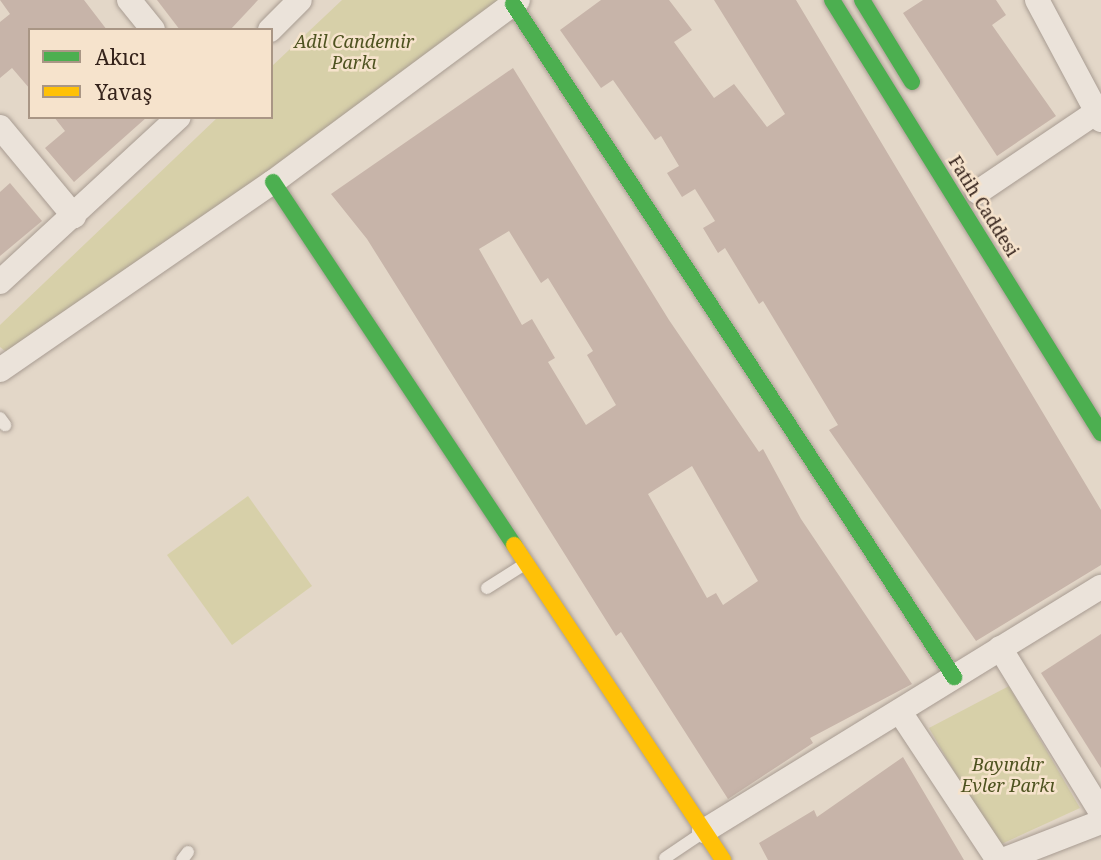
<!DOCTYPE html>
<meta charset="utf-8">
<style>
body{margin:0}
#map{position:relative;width:1101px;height:860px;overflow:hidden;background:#e3d7c8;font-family:"Noto Serif",serif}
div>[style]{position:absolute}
.green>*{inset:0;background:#d7d0a9}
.building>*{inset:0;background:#c7b4a9}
.roads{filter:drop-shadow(0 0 2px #a89c92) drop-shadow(0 0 2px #a89c92)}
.lane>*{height:12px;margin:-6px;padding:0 6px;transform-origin:6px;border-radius:6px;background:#ebe3da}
.street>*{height:24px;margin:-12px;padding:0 12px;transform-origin:12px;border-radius:12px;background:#ebe3da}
.fast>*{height:16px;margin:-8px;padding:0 8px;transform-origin:8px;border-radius:8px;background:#4caf50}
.slow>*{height:16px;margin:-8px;padding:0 8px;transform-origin:8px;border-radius:8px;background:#ffc107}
span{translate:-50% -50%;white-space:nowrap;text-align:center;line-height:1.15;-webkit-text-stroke:5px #f6e3cc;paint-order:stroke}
.park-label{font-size:18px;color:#4e5320;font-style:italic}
.street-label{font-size:18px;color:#35231b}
.legend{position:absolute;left:28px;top:28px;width:245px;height:91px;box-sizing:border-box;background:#f6e3cc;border:2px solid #a99685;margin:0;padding:9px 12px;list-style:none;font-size:21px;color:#35231b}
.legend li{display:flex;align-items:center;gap:14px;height:35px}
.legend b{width:35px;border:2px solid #a99685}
</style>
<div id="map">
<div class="green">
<div style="clip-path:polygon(342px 0,506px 0,66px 317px,9px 354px,0 347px,0 325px,218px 117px,271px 117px,271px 67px)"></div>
<div style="clip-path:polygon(248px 496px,312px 586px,232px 645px,167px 555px)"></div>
<div style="clip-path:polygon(1009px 686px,1080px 808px,997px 846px,929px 728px)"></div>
</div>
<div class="building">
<div style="clip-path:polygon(0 0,84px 0,107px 30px,30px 30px,30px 89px,12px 68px,0 78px,0 22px,10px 14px)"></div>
<div style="clip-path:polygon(157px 0,258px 0,230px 30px,180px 30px)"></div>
<div style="clip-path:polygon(601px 0,669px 0,692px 30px,674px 42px,714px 98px,734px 84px,767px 127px,785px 114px,714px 0,796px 0,1101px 510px,1101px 565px,976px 641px,829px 430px,838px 425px,763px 301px,759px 304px,725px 248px,718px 253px,703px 228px,715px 221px,695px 189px,682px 197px,667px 173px,679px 166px,661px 136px,655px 140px,613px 80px,601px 88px,560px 30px)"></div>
<div style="clip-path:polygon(923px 0,996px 0,1006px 15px,992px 25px,1056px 116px,997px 156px,903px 13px)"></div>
<div style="clip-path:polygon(evenodd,513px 68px,669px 320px,759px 452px,763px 449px,801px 519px,912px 684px,810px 738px,813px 743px,728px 799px,621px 632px,616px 636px,367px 239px,331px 194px,513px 68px,509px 231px,541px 283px,548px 278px,593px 351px,587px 355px,616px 405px,586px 425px,548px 362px,555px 358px,532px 319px,522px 325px,479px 249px,509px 231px,513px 68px,692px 466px,758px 581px,723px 605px,716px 593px,707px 598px,648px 494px,692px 466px)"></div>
<div style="clip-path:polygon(54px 117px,147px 117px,74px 182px,45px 148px,65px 131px)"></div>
<div style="clip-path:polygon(10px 183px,42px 221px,0 256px,0 192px)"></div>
<div style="clip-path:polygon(1101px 634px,1101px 768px,1041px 673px)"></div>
<div style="clip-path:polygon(903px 757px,964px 860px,768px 860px,759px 843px,814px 810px,817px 817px)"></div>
</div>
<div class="roads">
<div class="lane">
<div style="left:0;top:418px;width:9px;rotate:54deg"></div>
<div style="left:487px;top:588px;width:45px;rotate:-32.3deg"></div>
<div style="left:665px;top:858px;width:45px;rotate:-34deg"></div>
<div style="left:182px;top:860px;width:10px;rotate:-53deg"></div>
</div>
<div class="street">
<div style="left:129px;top:0;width:38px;rotate:51deg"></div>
<div style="left:1037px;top:0;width:136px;rotate:61.9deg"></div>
<div style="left:270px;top:30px;width:42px;rotate:-45deg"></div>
<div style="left:0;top:127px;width:116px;rotate:50.3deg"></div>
<div style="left:978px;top:192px;width:148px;rotate:-34deg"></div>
<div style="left:0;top:282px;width:243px;rotate:-42.7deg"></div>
<div style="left:0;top:370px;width:331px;rotate:-34.6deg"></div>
<div style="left:273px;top:182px;width:305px;rotate:-36.6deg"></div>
<div style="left:1000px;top:648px;width:193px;rotate:58.4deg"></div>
<div style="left:902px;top:715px;width:174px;rotate:56.5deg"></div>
<div style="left:704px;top:831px;width:466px;rotate:-31.6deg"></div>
<div style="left:1003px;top:860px;width:105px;rotate:-21.2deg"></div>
</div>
<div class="fast">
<div style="left:832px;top:0;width:510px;rotate:58.15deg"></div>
<div style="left:862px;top:0;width:96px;rotate:58.6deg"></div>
<div style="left:513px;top:4px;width:805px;rotate:56.76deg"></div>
<div style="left:273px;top:182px;width:436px;rotate:56.4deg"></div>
</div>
<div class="slow">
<div style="left:514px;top:545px;width:378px;rotate:56.4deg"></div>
</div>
</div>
<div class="park-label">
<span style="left:354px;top:52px">Adil Candemir<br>Parkı</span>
<span style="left:1008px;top:775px">Bayındır<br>Evler Parkı</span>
</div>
<div class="street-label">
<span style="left:984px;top:206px;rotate:58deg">Fatih Caddesi</span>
</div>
<ul class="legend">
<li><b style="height:9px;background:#4caf50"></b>Akıcı</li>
<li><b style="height:9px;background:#ffc107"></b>Yavaş</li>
</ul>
</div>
